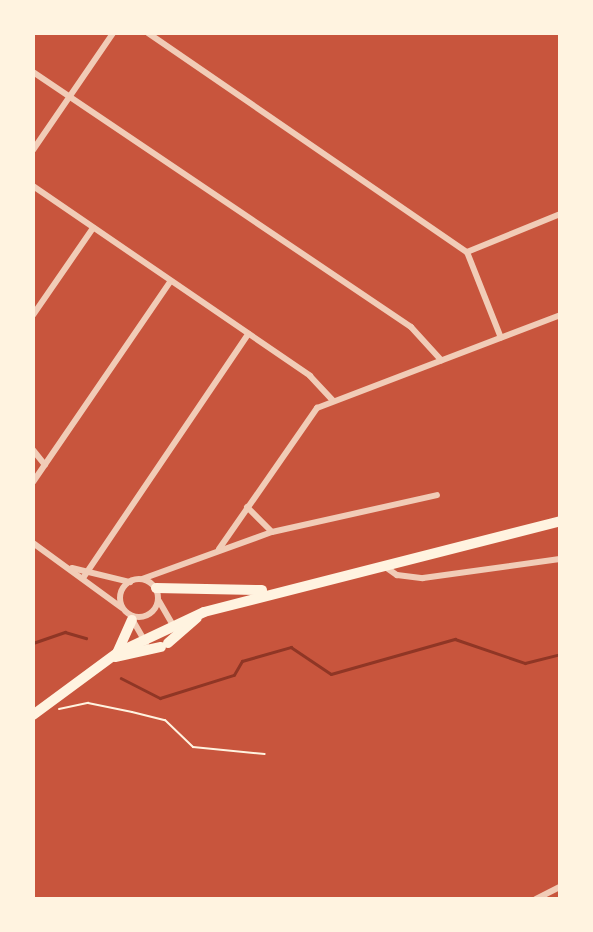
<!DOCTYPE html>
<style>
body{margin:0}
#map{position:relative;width:593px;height:932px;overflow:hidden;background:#c8553d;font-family:Signika,sans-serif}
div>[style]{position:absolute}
.stream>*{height:2.5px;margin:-1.25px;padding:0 1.25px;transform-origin:1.25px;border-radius:1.25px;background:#8f3625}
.path>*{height:2px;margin:-1px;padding:0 1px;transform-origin:1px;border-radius:1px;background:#fff3e0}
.minor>*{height:6px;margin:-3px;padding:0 3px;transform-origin:3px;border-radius:3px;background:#f1ccb7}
.minor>.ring{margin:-3px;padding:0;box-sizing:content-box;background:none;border:6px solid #f1ccb7;border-radius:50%}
.primary>*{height:10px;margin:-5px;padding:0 5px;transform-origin:5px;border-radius:5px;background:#fff3e0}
span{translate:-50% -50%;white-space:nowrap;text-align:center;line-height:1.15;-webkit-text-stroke:7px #fff3e0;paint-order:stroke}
.frame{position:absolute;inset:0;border:35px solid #fff3e0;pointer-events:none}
</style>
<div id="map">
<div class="stream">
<div style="left:33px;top:643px;width:34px;rotate:-19deg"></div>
<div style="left:65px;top:632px;width:22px;rotate:16deg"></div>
<div style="left:121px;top:678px;width:44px;rotate:27.1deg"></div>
<div style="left:160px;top:698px;width:77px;rotate:-17.3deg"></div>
<div style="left:234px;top:675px;width:16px;rotate:-60deg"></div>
<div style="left:242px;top:661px;width:51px;rotate:-15.9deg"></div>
<div style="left:291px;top:647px;width:48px;rotate:34deg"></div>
<div style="left:331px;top:674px;width:129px;rotate:-15.8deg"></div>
<div style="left:455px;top:639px;width:74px;rotate:18.9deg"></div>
<div style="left:525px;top:663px;width:36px;rotate:-14deg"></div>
</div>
<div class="path">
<div style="left:59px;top:709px;width:30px;rotate:-12deg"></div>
<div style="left:88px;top:703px;width:45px;rotate:11.6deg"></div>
<div style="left:132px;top:712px;width:34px;rotate:14deg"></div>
<div style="left:165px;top:720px;width:39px;rotate:44deg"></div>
<div style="left:193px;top:747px;width:72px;rotate:5.6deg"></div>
</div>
<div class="minor">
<div style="left:148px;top:33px;width:387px;rotate:34.5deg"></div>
<div style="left:467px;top:252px;width:92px;rotate:68.4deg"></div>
<div style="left:33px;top:72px;width:456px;rotate:34deg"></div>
<div style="left:411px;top:327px;width:45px;rotate:47.7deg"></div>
<div style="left:33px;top:150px;width:142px;rotate:-55.6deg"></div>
<div style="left:33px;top:186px;width:336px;rotate:34.4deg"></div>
<div style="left:310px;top:376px;width:33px;rotate:47deg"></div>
<div style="left:467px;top:252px;width:100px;rotate:-22.2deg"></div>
<div style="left:33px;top:315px;width:106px;rotate:-55.4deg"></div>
<div style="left:33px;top:450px;width:19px;rotate:51deg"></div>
<div style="left:33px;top:482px;width:242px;rotate:-55.6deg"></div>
<div style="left:247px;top:507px;width:35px;rotate:45deg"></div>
<div style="left:33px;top:543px;width:110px;rotate:36.1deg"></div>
<div style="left:219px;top:549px;width:172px;rotate:-55.2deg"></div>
<div style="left:317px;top:408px;width:260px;rotate:-20.9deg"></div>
<div style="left:384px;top:566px;width:16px;rotate:35deg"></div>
<div style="left:397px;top:575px;width:26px;rotate:7deg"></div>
<div style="left:423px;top:578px;width:138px;rotate:-7.9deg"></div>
<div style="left:72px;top:568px;width:60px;rotate:13.6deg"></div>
<div style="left:83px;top:578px;width:295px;rotate:-55.9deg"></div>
<div class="ring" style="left:120px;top:579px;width:32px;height:32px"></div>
<div style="left:142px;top:579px;width:138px;rotate:-19.9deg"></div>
<div style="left:272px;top:532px;width:169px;rotate:-12.6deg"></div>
<div style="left:159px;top:601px;width:30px;rotate:60deg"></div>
<div style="left:132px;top:619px;width:28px;rotate:60deg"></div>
<div style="left:536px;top:899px;width:27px;rotate:-27deg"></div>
</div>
<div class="primary">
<div style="left:156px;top:588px;width:106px;rotate:1.1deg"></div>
<div style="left:168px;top:643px;width:38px;rotate:-41deg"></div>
<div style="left:118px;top:651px;width:34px;rotate:-66deg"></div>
<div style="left:115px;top:657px;width:47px;rotate:-12.3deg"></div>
<div style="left:33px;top:715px;width:104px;rotate:-36.4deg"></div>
<div style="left:117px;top:653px;width:96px;rotate:-25.2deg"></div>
<div style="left:204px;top:612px;width:367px;rotate:-14.3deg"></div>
</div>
<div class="frame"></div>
</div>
